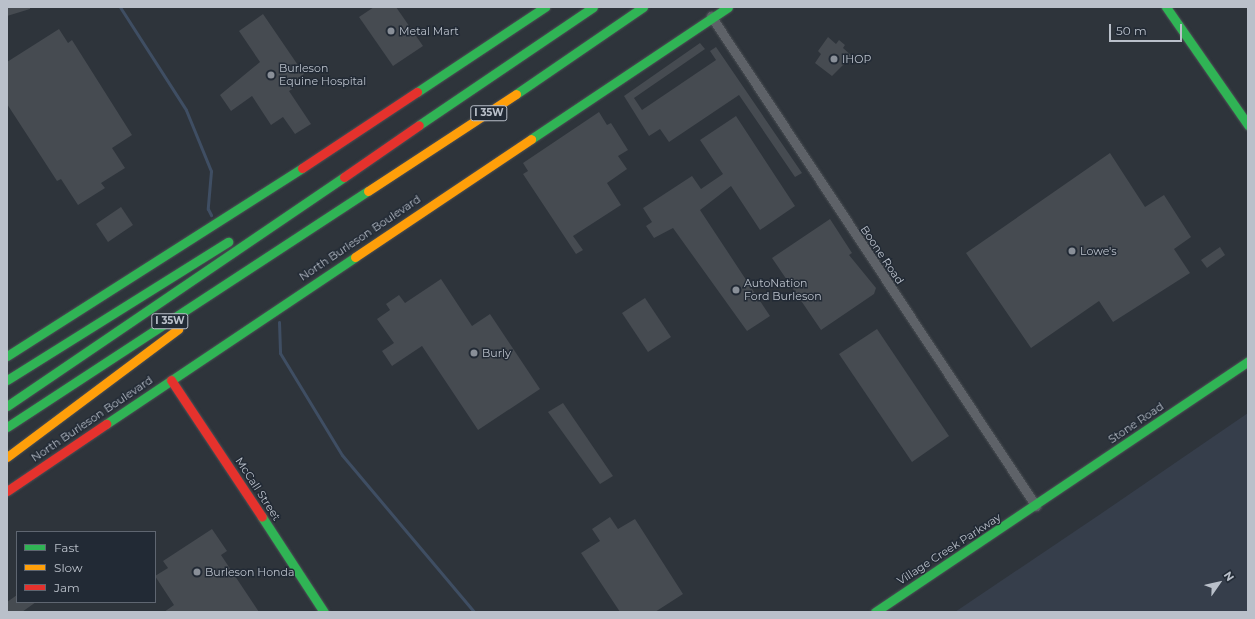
<!DOCTYPE html>
<style>
body{margin:0}
#map{position:relative;width:1255px;height:619px;overflow:hidden;background:#2e343b;font-family:Montserrat,sans-serif}
div>[style]{position:absolute}
.airport>*{inset:0;background:#363e4b}
.stream>*{height:3px;margin:-1.5px;padding:0 1.5px;transform-origin:1.5px;border-radius:1.5px;background:#3f4e63}
.building>*{inset:0;background:#464b51}
.roads{filter:drop-shadow(0 0 1px #4c5055) drop-shadow(0 0 1px #4c5055)}
.street>*{height:9px;margin:-4.5px;padding:0 4.5px;transform-origin:4.5px;border-radius:4.5px;background:#5e6268}
.fast>*{height:9px;margin:-4.5px;padding:0 4.5px;transform-origin:4.5px;border-radius:4.5px;background:#30b455}
.slow>*{height:9px;margin:-4.5px;padding:0 4.5px;transform-origin:4.5px;border-radius:4.5px;background:#ff9f0a}
.jam>*{height:9px;margin:-4.5px;padding:0 4.5px;transform-origin:4.5px;border-radius:4.5px;background:#e5322d}
.dots>*{width:11px;height:11px;translate:-50% -50%;box-sizing:border-box;border:2px solid #222a35;border-radius:50%}
span{translate:-50% -50%;white-space:nowrap;text-align:center;line-height:1.15;-webkit-text-stroke:3px #222a35;paint-order:stroke}
.shield-label span{padding:1px 3px;background:#222a35;border:1px solid;border-radius:3px;-webkit-text-stroke-width:0}
.shield-label{font-size:10px;color:#bac0ca;font-weight:700}
.poi-label{font-size:11px;color:#bac0ca}
.left{translate:0 -50%;text-align:left}
.street-label{font-size:11px;color:#bac0ca}
.frame{position:absolute;inset:0;border:8px solid #bac0ca;pointer-events:none}
.legend{position:absolute;left:16px;top:531px;width:140px;height:72px;box-sizing:border-box;background:#222a35;border:1px solid #5f6671;margin:0;padding:5px 7px;list-style:none;font-size:12px;color:#bac0ca}
.legend li{display:flex;align-items:center;gap:8px;height:20px}
.legend b{width:20px;border:1px solid #5f6671}
.north{position:absolute;left:1199px;top:563px;width:40px;height:40px;-webkit-text-stroke:3px #222a35;paint-order:stroke;rotate:56deg;font-size:11px;font-weight:700;line-height:16px;text-align:center;color:#bac0ca}
.north::after{content:'';display:block;margin:auto;width:14px;height:18px;background:#bac0ca;clip-path:polygon(50% 0,100% 100%,50% 72%,0 100%)}
.scale{position:absolute;left:1109px;top:24px;width:73px;height:18px;box-sizing:border-box;border:2px solid #bac0ca;border-top:0;padding-left:5px;font-size:12px;line-height:14px;white-space:nowrap;color:#bac0ca;-webkit-text-stroke:3px #222a35;paint-order:stroke}
</style>
<div id="map">
<div class="airport">
<div style="clip-path:polygon(1248px 413px,1248px 612px,955px 612px,1102px 513px)"></div>
</div>
<div class="stream">
<div style="left:120px;top:7px;width:122px;rotate:57.3deg"></div>
<div style="left:186px;top:110px;width:66px;rotate:67.7deg"></div>
<div style="left:211px;top:171px;width:38px;rotate:95deg"></div>
<div style="left:208px;top:209px;width:7px;rotate:63deg"></div>
<div style="left:279px;top:322px;width:31px;rotate:88deg"></div>
<div style="left:280px;top:353px;width:119px;rotate:58.7deg"></div>
<div style="left:342px;top:455px;width:205px;rotate:49.9deg"></div>
</div>
<div class="building">
<div style="clip-path:polygon(7px 7px,30px 7px,30px 9px,7px 16px)"></div>
<div style="clip-path:polygon(374px 7px,396px 7px,423px 46px,393px 66px,359px 17px)"></div>
<div style="clip-path:polygon(263px 14px,304px 74px,291px 83px,294px 88px,289px 91px,311px 124px,295px 134px,283px 117px,271px 125px,252px 96px,231px 111px,220px 95px,260px 62px,239px 31px)"></div>
<div style="clip-path:polygon(59px 29px,68px 43px,72px 40px,132px 135px,112px 148px,125px 168px,101px 183px,105px 188px,78px 205px,61px 179px,57px 181px,7px 104px,7px 62px)"></div>
<div style="clip-path:polygon(828px 37px,836px 44px,839px 40px,845px 45px,843px 48px,852px 56px,832px 76px,815px 63px,821px 54px,818px 51px)"></div>
<div style="clip-path:polygon(700px 43px,705px 49px,634px 98px,642px 110px,716px 60px,710px 51px,716px 47px,802px 173px,795px 177px,739px 95px,669px 142px,660px 129px,649px 136px,624px 96px)"></div>
<div style="clip-path:polygon(599px 112px,607px 125px,611px 123px,628px 150px,618px 156px,627px 169px,607px 183px,621px 205px,573px 236px,583px 250px,576px 254px,523px 174px,528px 171px,523px 163px)"></div>
<div style="clip-path:polygon(736px 116px,795px 206px,760px 230px,731px 186px,700px 210px,770px 316px,747px 331px,673px 228px,654px 238px,646px 226px,652px 222px,643px 208px,692px 176px,701px 189px,723px 174px,700px 140px)"></div>
<div style="clip-path:polygon(1110px 153px,1145px 207px,1164px 195px,1191px 237px,1174px 249px,1190px 273px,1113px 322px,1099px 301px,1031px 348px,966px 253px)"></div>
<div style="clip-path:polygon(121px 207px,133px 225px,108px 242px,96px 224px)"></div>
<div style="clip-path:polygon(830px 219px,852px 253px,849px 255px,876px 288px,874px 294px,821px 330px,772px 258px)"></div>
<div style="clip-path:polygon(1220px 247px,1225px 255px,1207px 268px,1201px 260px)"></div>
<div style="clip-path:polygon(441px 279px,472px 326px,490px 314px,540px 389px,478px 430px,422px 346px,392px 366px,382px 351px,394px 343px,377px 319px,390px 310px,386px 304px,399px 295px,405px 303px)"></div>
<div style="clip-path:polygon(645px 298px,671px 337px,648px 352px,622px 313px)"></div>
<div style="clip-path:polygon(877px 329px,949px 436px,912px 462px,839px 354px)"></div>
<div style="clip-path:polygon(563px 403px,613px 476px,600px 484px,548px 412px)"></div>
<div style="clip-path:polygon(610px 517px,618px 529px,635px 519px,683px 594px,655px 612px,620px 612px,581px 553px,600px 541px,592px 529px)"></div>
<div style="clip-path:polygon(212px 529px,227px 551px,221px 555px,259px 612px,164px 612px,174px 605px,155px 576px,168px 568px,163px 561px)"></div>
<div style="clip-path:polygon(17px 595px,17px 602px,36px 602px,22px 612px,7px 612px,7px 602px)"></div>
</div>
<div class="roads">
<div class="street">
<div style="left:711px;top:16px;width:588px;rotate:56.45deg"></div>
</div>
<div class="fast">
<div style="left:1166px;top:7px;width:144px;rotate:55.2deg"></div>
<div style="left:417px;top:92px;width:154px;rotate:-33.6deg"></div>
<div style="left:516px;top:94px;width:154px;rotate:-34.4deg"></div>
<div style="left:419px;top:125px;width:210px;rotate:-34.1deg"></div>
<div style="left:531px;top:139px;width:237px;rotate:-33.8deg"></div>
<div style="left:7px;top:356px;width:350px;rotate:-32.5deg"></div>
<div style="left:7px;top:380px;width:261px;rotate:-32deg"></div>
<div style="left:7px;top:406px;width:407px;rotate:-34.2deg"></div>
<div style="left:106px;top:424px;width:300px;rotate:-33.8deg"></div>
<div style="left:7px;top:427px;width:431px;rotate:-33.2deg"></div>
<div style="left:262px;top:517px;width:113px;rotate:56.9deg"></div>
<div style="left:875px;top:612px;width:450px;rotate:-33.9deg"></div>
</div>
<div class="slow">
<div style="left:368px;top:191px;width:177px;rotate:-33.2deg"></div>
<div style="left:355px;top:257px;width:212px;rotate:-33.8deg"></div>
<div style="left:7px;top:457px;width:214px;rotate:-36.8deg"></div>
</div>
<div class="jam">
<div style="left:302px;top:168px;width:138px;rotate:-33.5deg"></div>
<div style="left:344px;top:177px;width:91px;rotate:-34.7deg"></div>
<div style="left:171px;top:380px;width:164px;rotate:56.4deg"></div>
<div style="left:7px;top:491px;width:120px;rotate:-34.1deg"></div>
</div>
</div>
<div class="dots">
<div style="left:391px;top:31px;background:#898f98"></div>
<div style="left:834px;top:59px;background:#898f98"></div>
<div style="left:271px;top:75px;background:#898f98"></div>
<div style="left:1072px;top:251px;background:#898f98"></div>
<div style="left:736px;top:290px;background:#898f98"></div>
<div style="left:474px;top:353px;background:#898f98"></div>
<div style="left:197px;top:572px;background:#898f98"></div>
</div>
<div class="shield-label">
<span style="left:489px;top:113px">I 35W</span>
<span style="left:170px;top:321px">I 35W</span>
</div>
<div class="poi-label">
<span class="left" style="left:399px;top:31px">Metal Mart</span>
<span class="left" style="left:842px;top:59px">IHOP</span>
<span class="left" style="left:279px;top:75px">Burleson<br>Equine Hospital</span>
<span class="left" style="left:1080px;top:251px">Lowe's</span>
<span class="left" style="left:744px;top:290px">AutoNation<br>Ford Burleson</span>
<span class="left" style="left:482px;top:353px">Burly</span>
<span class="left" style="left:205px;top:572px">Burleson Honda</span>
</div>
<div class="street-label">
<span style="left:360px;top:238px;rotate:-34deg">North Burleson Boulevard</span>
<span style="left:882px;top:255px;rotate:56deg">Boone Road</span>
<span style="left:92px;top:419px;rotate:-34deg">North Burleson Boulevard</span>
<span style="left:1136px;top:423px;rotate:-34deg">Stone Road</span>
<span style="left:258px;top:489px;rotate:57deg">McCall Street</span>
<span style="left:949px;top:549px;rotate:-33deg">Village Creek Parkway</span>
</div>
<div class="frame"></div>
<ul class="legend">
<li><b style="height:5px;background:#30b455"></b>Fast</li>
<li><b style="height:5px;background:#ff9f0a"></b>Slow</li>
<li><b style="height:5px;background:#e5322d"></b>Jam</li>
</ul>
<div class="north">N</div>
<div class="scale">50 m</div>
</div>
